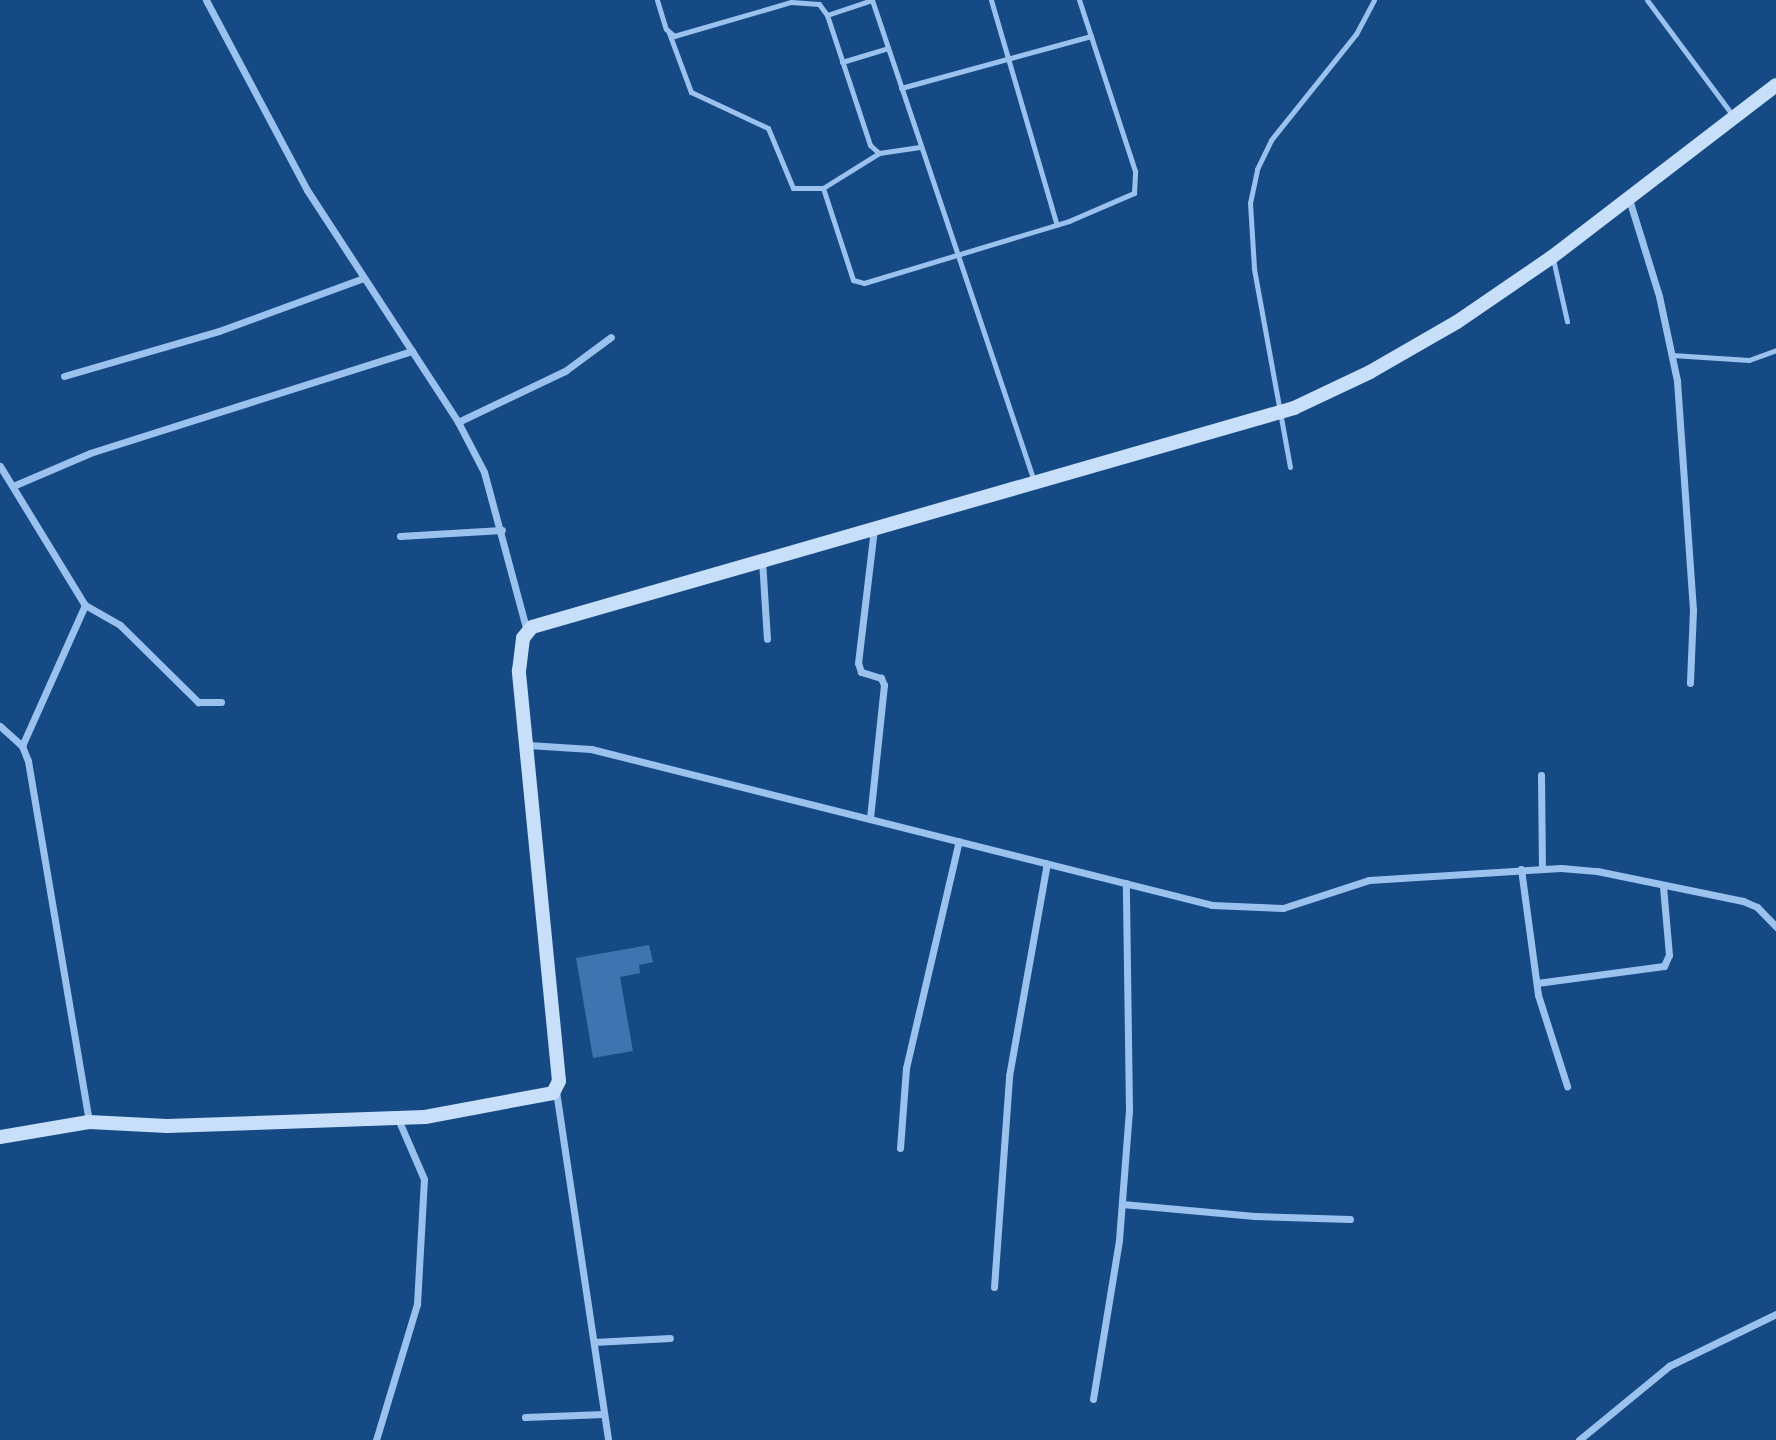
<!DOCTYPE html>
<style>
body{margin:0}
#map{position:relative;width:1776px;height:1440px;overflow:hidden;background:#164a85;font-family:Lato,sans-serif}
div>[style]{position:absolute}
.building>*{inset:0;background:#3e74af}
.service>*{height:5px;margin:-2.5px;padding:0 2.5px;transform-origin:2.5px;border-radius:2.5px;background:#9bc2ee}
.minor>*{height:7px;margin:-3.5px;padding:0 3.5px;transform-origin:3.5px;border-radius:3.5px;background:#9bc2ee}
.secondary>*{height:14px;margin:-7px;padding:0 7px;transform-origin:7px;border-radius:7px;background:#c8dffa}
span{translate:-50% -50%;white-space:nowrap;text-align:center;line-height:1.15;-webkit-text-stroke:5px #164a85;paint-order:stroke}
</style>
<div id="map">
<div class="building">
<div style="clip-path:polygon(649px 945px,653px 962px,639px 965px,640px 973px,620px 977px,633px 1051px,593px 1058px,576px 958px)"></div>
</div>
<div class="service">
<div style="left:657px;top:0;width:30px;rotate:73deg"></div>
<div style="left:666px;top:29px;width:11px;rotate:41deg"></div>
<div style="left:674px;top:36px;width:122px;rotate:-16.2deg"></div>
<div style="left:791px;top:2px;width:28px;rotate:4deg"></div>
<div style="left:819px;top:4px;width:14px;rotate:54deg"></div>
<div style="left:827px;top:15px;width:137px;rotate:71.7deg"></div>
<div style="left:870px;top:145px;width:12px;rotate:42deg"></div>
<div style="left:879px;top:153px;width:41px;rotate:-8.3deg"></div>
<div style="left:872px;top:0;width:508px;rotate:71.39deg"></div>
<div style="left:991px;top:0;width:234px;rotate:73.7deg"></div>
<div style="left:1647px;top:0;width:144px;rotate:53.4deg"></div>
<div style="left:827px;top:15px;width:47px;rotate:-18.4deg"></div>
<div style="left:669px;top:33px;width:63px;rotate:69.6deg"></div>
<div style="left:691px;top:92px;width:85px;rotate:25.1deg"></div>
<div style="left:768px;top:128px;width:65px;rotate:67.4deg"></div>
<div style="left:793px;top:188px;width:30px"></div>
<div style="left:823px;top:188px;width:97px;rotate:71.9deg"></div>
<div style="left:853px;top:280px;width:11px;rotate:15deg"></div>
<div style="left:864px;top:283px;width:214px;rotate:-16.8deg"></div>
<div style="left:1069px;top:221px;width:71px;rotate:-23.3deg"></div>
<div style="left:1134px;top:193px;width:22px;rotate:-87deg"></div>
<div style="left:1135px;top:171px;width:180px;rotate:-108.1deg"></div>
<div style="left:842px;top:62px;width:48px;rotate:-16.9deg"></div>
<div style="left:901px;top:88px;width:197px;rotate:-15.3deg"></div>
<div style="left:823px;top:188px;width:66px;rotate:-32deg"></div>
<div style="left:1553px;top:259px;width:64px;rotate:77.3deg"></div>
<div style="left:1672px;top:355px;width:77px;rotate:3.7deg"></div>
<div style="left:1749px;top:360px;width:29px;rotate:-20deg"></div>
<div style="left:1290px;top:467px;width:202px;rotate:-100.3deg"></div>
<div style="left:1254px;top:268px;width:65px;rotate:-93.5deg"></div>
<div style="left:1250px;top:203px;width:35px;rotate:-78deg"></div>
<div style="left:1257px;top:169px;width:32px;rotate:-64deg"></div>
<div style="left:1271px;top:140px;width:136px;rotate:-51.3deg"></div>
<div style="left:1356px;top:34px;width:38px;rotate:-62deg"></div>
</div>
<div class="minor">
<div style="left:206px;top:0;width:215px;rotate:62deg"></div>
<div style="left:307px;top:190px;width:277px;rotate:56.9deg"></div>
<div style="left:458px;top:422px;width:56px;rotate:62.5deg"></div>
<div style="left:484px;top:472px;width:165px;rotate:74.9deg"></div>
<div style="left:1629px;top:199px;width:102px;rotate:72.8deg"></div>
<div style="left:1659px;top:296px;width:87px;rotate:78deg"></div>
<div style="left:1677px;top:381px;width:230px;rotate:86deg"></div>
<div style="left:1693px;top:610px;width:73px;rotate:92.4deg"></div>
<div style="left:64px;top:376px;width:161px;rotate:-16.2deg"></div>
<div style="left:219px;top:331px;width:154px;rotate:-20.1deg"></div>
<div style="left:458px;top:422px;width:119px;rotate:-25.5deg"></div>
<div style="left:565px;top:371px;width:57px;rotate:-36.5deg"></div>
<div style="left:0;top:466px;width:163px;rotate:58.6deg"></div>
<div style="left:85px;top:605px;width:154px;rotate:114.1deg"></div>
<div style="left:13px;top:486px;width:84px;rotate:-23.2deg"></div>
<div style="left:90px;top:453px;width:338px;rotate:-17.6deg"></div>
<div style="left:400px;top:536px;width:102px;rotate:-3.4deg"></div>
<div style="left:762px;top:560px;width:79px;rotate:86.4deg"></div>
<div style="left:85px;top:605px;width:40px;rotate:29.7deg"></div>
<div style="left:120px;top:625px;width:110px;rotate:44.6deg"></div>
<div style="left:198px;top:702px;width:23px"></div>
<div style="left:0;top:726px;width:30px;rotate:42deg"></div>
<div style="left:22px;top:746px;width:16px;rotate:68deg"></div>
<div style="left:28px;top:761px;width:366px;rotate:80.4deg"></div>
<div style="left:528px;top:745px;width:63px;rotate:3.6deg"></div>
<div style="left:591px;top:749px;width:640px;rotate:14.1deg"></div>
<div style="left:1212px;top:905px;width:71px;rotate:2.4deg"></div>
<div style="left:1283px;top:908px;width:90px;rotate:-18deg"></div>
<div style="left:1369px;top:880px;width:192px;rotate:-3.6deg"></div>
<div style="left:1561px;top:868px;width:36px;rotate:5deg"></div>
<div style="left:1597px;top:871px;width:149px;rotate:11.6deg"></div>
<div style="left:1743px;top:901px;width:15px;rotate:23deg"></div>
<div style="left:1757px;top:907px;width:28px;rotate:46deg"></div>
<div style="left:1541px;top:775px;width:93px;rotate:89.4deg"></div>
<div style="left:870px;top:818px;width:134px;rotate:-84deg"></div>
<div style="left:884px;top:685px;width:8px;rotate:-113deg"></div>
<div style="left:881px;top:678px;width:21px;rotate:-163deg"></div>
<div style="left:861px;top:672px;width:9px;rotate:-108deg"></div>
<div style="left:858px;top:663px;width:135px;rotate:-83.2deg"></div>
<div style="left:1521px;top:869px;width:127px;rotate:82.3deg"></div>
<div style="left:1538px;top:995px;width:96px;rotate:72.3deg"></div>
<div style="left:1537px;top:983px;width:128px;rotate:-7.6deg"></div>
<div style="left:1664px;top:966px;width:12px;rotate:-66deg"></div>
<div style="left:1669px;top:955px;width:69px;rotate:-95deg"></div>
<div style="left:556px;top:1091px;width:353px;rotate:81.5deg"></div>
<div style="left:900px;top:1148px;width:80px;rotate:-85.7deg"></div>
<div style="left:906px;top:1068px;width:233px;rotate:-76.9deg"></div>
<div style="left:1122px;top:1204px;width:133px;rotate:5.2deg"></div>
<div style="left:1254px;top:1216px;width:96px;rotate:1.8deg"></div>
<div style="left:994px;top:1287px;width:212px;rotate:-85.9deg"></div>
<div style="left:1009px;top:1076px;width:216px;rotate:-79.9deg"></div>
<div style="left:594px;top:1342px;width:76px;rotate:-3deg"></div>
<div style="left:1093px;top:1399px;width:161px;rotate:-80.7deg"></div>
<div style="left:1119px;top:1240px;width:129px;rotate:-85.6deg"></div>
<div style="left:1129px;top:1111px;width:228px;rotate:-90.8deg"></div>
<div style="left:525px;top:1417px;width:79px;rotate:-2.2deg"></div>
<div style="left:376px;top:1440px;width:142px;rotate:-73.2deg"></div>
<div style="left:417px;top:1304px;width:125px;rotate:-86.8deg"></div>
<div style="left:424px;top:1179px;width:65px;rotate:-113.4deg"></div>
<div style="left:1579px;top:1440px;width:117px;rotate:-39.4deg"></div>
<div style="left:1669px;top:1366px;width:119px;rotate:-25.9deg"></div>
</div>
<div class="secondary">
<div style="left:0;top:1137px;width:90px;rotate:-9.6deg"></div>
<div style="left:89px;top:1122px;width:78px;rotate:2.9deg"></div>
<div style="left:167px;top:1126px;width:258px;rotate:-2deg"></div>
<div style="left:425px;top:1117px;width:130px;rotate:-10.6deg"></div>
<div style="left:553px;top:1093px;width:13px;rotate:-63deg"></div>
<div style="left:559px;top:1081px;width:412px;rotate:-95.6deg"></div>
<div style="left:519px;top:671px;width:33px;rotate:-83deg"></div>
<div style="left:523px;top:638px;width:14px;rotate:-51deg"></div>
<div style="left:532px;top:627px;width:793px;rotate:-16.03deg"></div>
<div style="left:1294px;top:408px;width:84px;rotate:-25.3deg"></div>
<div style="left:1370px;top:372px;width:100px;rotate:-29.9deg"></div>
<div style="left:1457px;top:322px;width:115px;rotate:-34.4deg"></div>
<div style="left:1552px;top:257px;width:282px;rotate:-37.5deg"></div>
</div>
</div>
